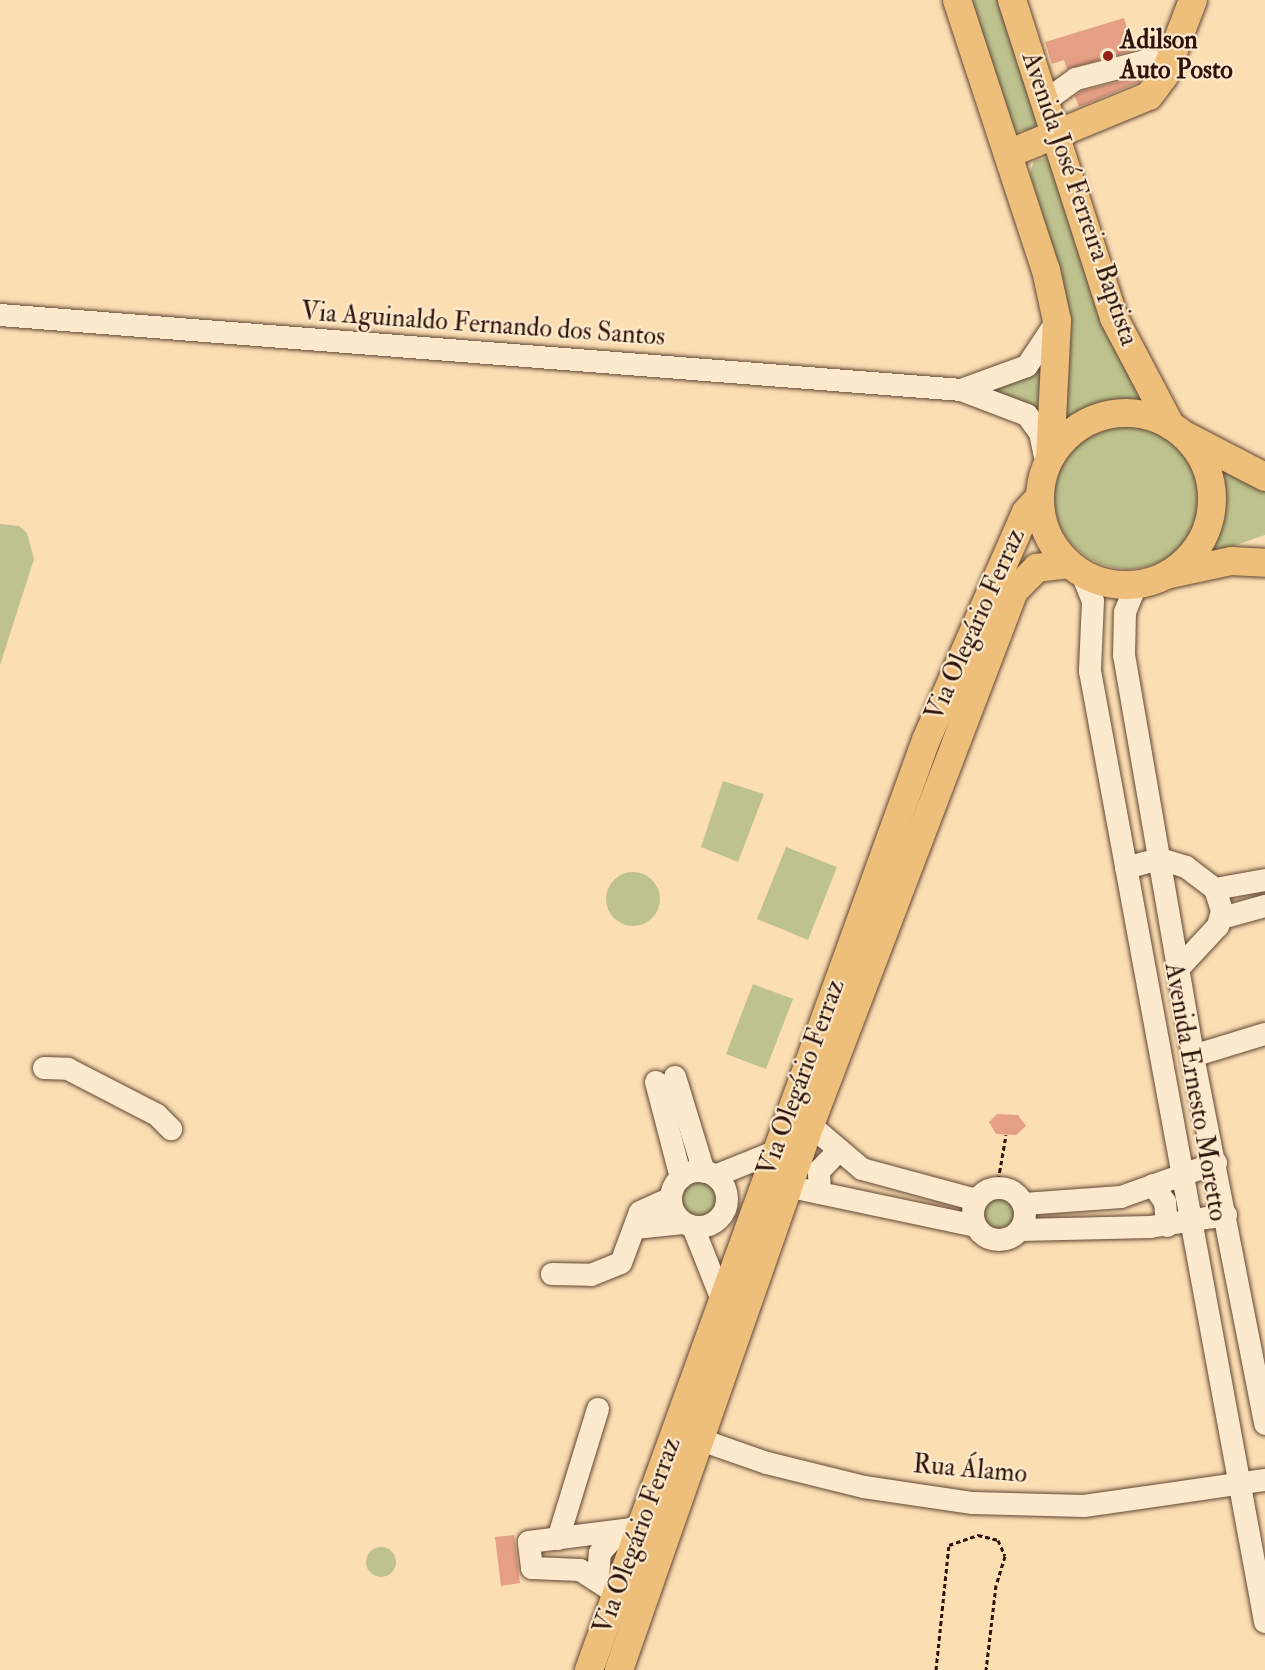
<!DOCTYPE html>
<meta charset="utf-8">
<style>
body{margin:0}
#map{position:relative;width:1265px;height:1670px;overflow:hidden;background:#fcdeb3;font-family:"IM FELL Double Pica",serif}
div>[style]{position:absolute}
.green>*{inset:0;background:#bdc28e}
.round{border-radius:50%}
.building>*{inset:0;background:#e59f85}
.path>*{height:3px;margin-top:-1.5px;transform-origin:0;background:repeating-linear-gradient(90deg,#2d1309 0 4.5px,transparent 0 7.5px)}
.roads{filter:drop-shadow(0 0 2px #614634) drop-shadow(0 0 2px #614634)}
.minor>*{height:22px;margin:-11px;padding:0 11px;transform-origin:11px;border-radius:11px;background:#fdeace}
.minor>.ring{margin:-11px;padding:0;box-sizing:content-box;background:none;border:22px solid #fdeace;border-radius:50%}
.major>*{height:28px;margin:-14px;padding:0 14px;transform-origin:14px;border-radius:14px;background:#eebf7a}
.major>.ring{margin:-14px;padding:0;box-sizing:content-box;background:none;border:28px solid #eebf7a;border-radius:50%}
.dots>*{width:16px;height:16px;translate:-50% -50%;box-sizing:border-box;border:3px solid #fdeace;border-radius:50%}
span{translate:-50% -50%;white-space:nowrap;text-align:center;line-height:1.15;-webkit-text-stroke:4.5px #fdeace;paint-order:stroke}
.poi-label{font-size:26px;color:#2d1309;font-weight:700}
.left{translate:0 -50%;text-align:left}
.street-label{font-size:26px;color:#2d1309}
</style>
<div id="map">
<div class="green">
<div style="clip-path:polygon(967px 0,1001px 0,1039px 118px,1033px 130px,1014px 131px)"></div>
<div style="clip-path:polygon(1050px 157px,1148px 405px,1106px 404px,1064px 426px,1070px 345px,1067px 304px,1030px 173px,1034px 161px)"></div>
<div style="clip-path:polygon(1050px 350px,1044px 421px,992px 394px,994px 388px,1023px 379px)"></div>
<div class="round" style="left:1053px;top:419px;width:150px;height:150px"></div>
<div style="clip-path:polygon(1205px 448px,1265px 484px,1265px 535px,1192px 560px,1210px 535px,1218px 506px,1217px 476px)"></div>
<div style="clip-path:polygon(0 524px,19px 526px,27px 533px,34px 559px,0 665px)"></div>
<div style="clip-path:polygon(723px 781px,764px 794px,738px 862px,701px 847px)"></div>
<div style="clip-path:polygon(786px 847px,837px 867px,808px 940px,757px 919px)"></div>
<div class="round" style="left:606px;top:872px;width:54px;height:54px"></div>
<div style="clip-path:polygon(753px 984px,793px 999px,766px 1069px,726px 1054px)"></div>
<div class="round" style="left:679px;top:1177px;width:40px;height:40px"></div>
<div class="round" style="left:981px;top:1194px;width:38px;height:38px"></div>
<div class="round" style="left:366px;top:1547px;width:30px;height:30px"></div>
</div>
<div class="building">
<div style="clip-path:polygon(1124px 18px,1134px 50px,1067px 69px,1064px 60px,1052px 64px,1045px 42px)"></div>
<div style="clip-path:polygon(1142px 76px,1139px 82px,1079px 107px,1075px 96px,1082px 91px)"></div>
<div style="clip-path:polygon(997px 1114px,1018px 1115px,1026px 1126px,1016px 1135px,996px 1134px,989px 1122px)"></div>
<div style="clip-path:polygon(514px 1535px,520px 1583px,501px 1586px,495px 1537px)"></div>
</div>
<div class="path">
<div style="left:997px;top:1187px;width:53px;rotate:-80.2deg"></div>
<div style="left:936px;top:1670px;width:126px;rotate:-84.1deg"></div>
<div style="left:949px;top:1545px;width:31px;rotate:-19deg"></div>
<div style="left:978px;top:1535px;width:21px;rotate:14deg"></div>
<div style="left:998px;top:1540px;width:17px;rotate:66deg"></div>
<div style="left:1005px;top:1556px;width:30px;rotate:107deg"></div>
<div style="left:996px;top:1585px;width:86px;rotate:96.7deg"></div>
</div>
<div class="roads">
<div class="minor">
<div style="left:1044px;top:102px;width:39px;rotate:-36deg"></div>
<div style="left:1076px;top:79px;width:71px;rotate:-14.6deg"></div>
<div style="left:1145px;top:61px;width:24px;rotate:5deg"></div>
<div style="left:0;top:315px;width:964px;rotate:4.46deg"></div>
<div style="left:961px;top:390px;width:71px;rotate:20.7deg"></div>
<div style="left:1027px;top:415px;width:22px;rotate:54deg"></div>
<div style="left:1040px;top:433px;width:25px;rotate:78deg"></div>
<div style="left:961px;top:390px;width:70px;rotate:-20deg"></div>
<div style="left:1027px;top:366px;width:50px;rotate:-56.3deg"></div>
<div style="left:1082px;top:574px;width:29px;rotate:68deg"></div>
<div style="left:1093px;top:601px;width:70px;rotate:92.5deg"></div>
<div style="left:1090px;top:671px;width:967px;rotate:79.57deg"></div>
<div style="left:1136px;top:585px;width:29px;rotate:112deg"></div>
<div style="left:1125px;top:612px;width:43px;rotate:91.3deg"></div>
<div style="left:1124px;top:655px;width:407px;rotate:80.2deg"></div>
<div style="left:1193px;top:1056px;width:375px;rotate:78.9deg"></div>
<div style="left:1126px;top:868px;width:35px;rotate:-15deg"></div>
<div style="left:1160px;top:859px;width:27px;rotate:17deg"></div>
<div style="left:1186px;top:867px;width:36px;rotate:37deg"></div>
<div style="left:1215px;top:889px;width:23px;rotate:72deg"></div>
<div style="left:1222px;top:911px;width:16px;rotate:105deg"></div>
<div style="left:1218px;top:926px;width:57px;rotate:132.9deg"></div>
<div style="left:1215px;top:889px;width:51px;rotate:-10.2deg"></div>
<div style="left:1222px;top:918px;width:45px;rotate:-15.6deg"></div>
<div style="left:1193px;top:1056px;width:75px;rotate:-17deg"></div>
<div style="left:44px;top:1068px;width:24px;rotate:2deg"></div>
<div style="left:68px;top:1069px;width:100px;rotate:27.3deg"></div>
<div style="left:157px;top:1115px;width:20px;rotate:45deg"></div>
<div style="left:675px;top:1077px;width:99px;rotate:73deg"></div>
<div style="left:656px;top:1082px;width:99px;rotate:75.4deg"></div>
<div style="left:810px;top:1125px;width:68px;rotate:40.2deg"></div>
<div style="left:862px;top:1169px;width:118px;rotate:15.2deg"></div>
<div class="ring" style="left:671px;top:1171px;width:34px;height:34px"></div>
<div style="left:715px;top:1176px;width:67px;rotate:-22deg"></div>
<div style="left:777px;top:1151px;width:12px;rotate:9deg"></div>
<div style="left:1153px;top:1185px;width:21px;rotate:55deg"></div>
<div style="left:1165px;top:1202px;width:24px;rotate:85deg"></div>
<div style="left:791px;top:1187px;width:189px;rotate:11.9deg"></div>
<div class="ring" style="left:973px;top:1188px;width:30px;height:30px"></div>
<div style="left:820px;top:1193px;width:22px;rotate:-93deg"></div>
<div style="left:819px;top:1171px;width:29px;rotate:-46deg"></div>
<div style="left:1024px;top:1204px;width:97px;rotate:-4.1deg"></div>
<div style="left:1121px;top:1197px;width:101px;rotate:-19.7deg"></div>
<div style="left:693px;top:1227px;width:79px;rotate:68.3deg"></div>
<div style="left:722px;top:1300px;width:10px;rotate:24deg"></div>
<div style="left:635px;top:1228px;width:48px;rotate:-5.9deg"></div>
<div style="left:1020px;top:1230px;width:130px;rotate:-1.3deg"></div>
<div style="left:1150px;top:1227px;width:77px;rotate:-9deg"></div>
<div style="left:552px;top:1274px;width:39px;rotate:1deg"></div>
<div style="left:591px;top:1275px;width:32px;rotate:-22deg"></div>
<div style="left:621px;top:1263px;width:54px;rotate:-69.6deg"></div>
<div style="left:640px;top:1212px;width:34px;rotate:-24deg"></div>
<div style="left:684px;top:1434px;width:88px;rotate:19.3deg"></div>
<div style="left:767px;top:1463px;width:100px;rotate:13.9deg"></div>
<div style="left:864px;top:1487px;width:110px;rotate:8.4deg"></div>
<div style="left:973px;top:1503px;width:111px;rotate:1.5deg"></div>
<div style="left:1084px;top:1506px;width:183px;rotate:-8.2deg"></div>
<div style="left:558px;top:1539px;width:136px;rotate:-72.9deg"></div>
<div style="left:598px;top:1579px;width:26px;rotate:-86deg"></div>
<div style="left:600px;top:1553px;width:30px;rotate:-48deg"></div>
<div style="left:628px;top:1601px;width:57px;rotate:-147.1deg"></div>
<div style="left:580px;top:1570px;width:48px;rotate:-177.6deg"></div>
<div style="left:532px;top:1568px;width:26px;rotate:-97deg"></div>
<div style="left:529px;top:1542px;width:102px;rotate:-7.3deg"></div>
<div style="left:630px;top:1529px;width:25px;rotate:11deg"></div>
</div>
<div class="major">
<div style="left:957px;top:0;width:284px;rotate:71.8deg"></div>
<div style="left:1046px;top:270px;width:52px;rotate:77.8deg"></div>
<div style="left:1057px;top:321px;width:137px;rotate:92.9deg"></div>
<div style="left:1012px;top:0;width:334px;rotate:72.2deg"></div>
<div style="left:1114px;top:318px;width:122px;rotate:62.2deg"></div>
<div style="left:1008px;top:154px;width:152px;rotate:-22.4deg"></div>
<div style="left:1149px;top:96px;width:25px;rotate:-53deg"></div>
<div style="left:1164px;top:76px;width:81px;rotate:-69.1deg"></div>
<div class="ring" style="left:1040px;top:413px;width:144px;height:144px"></div>
<div style="left:1184px;top:435px;width:91px;rotate:27.4deg"></div>
<div style="left:1170px;top:574px;width:62px;rotate:-12deg"></div>
<div style="left:1231px;top:561px;width:34px;rotate:3deg"></div>
<div style="left:589px;top:1670px;width:989px;rotate:-70.08deg"></div>
<div style="left:926px;top:740px;width:249px;rotate:-66.3deg"></div>
<div style="left:1026px;top:512px;width:19px;rotate:-47deg"></div>
<div style="left:619px;top:1670px;width:577px;rotate:-70.69deg"></div>
<div style="left:810px;top:1125px;width:572px;rotate:-69.09deg"></div>
<div style="left:1014px;top:591px;width:33px;rotate:-45deg"></div>
<div style="left:1037px;top:568px;width:31px;rotate:-7deg"></div>
</div>
</div>
<div class="dots">
<div style="left:1108px;top:56px;background:#8f2418"></div>
</div>
<div class="poi-label">
<span class="left" style="left:1120px;top:56px">Adilson<br>Auto Posto</span>
</div>
<div class="street-label">
<span style="left:1079px;top:199px;rotate:71deg">Avenida José Ferreira Baptista</span>
<span style="left:483px;top:325px;rotate:4deg">Via Aguinaldo Fernando dos Santos</span>
<span style="left:976px;top:625px;rotate:-66deg">Via Olegário Ferraz</span>
<span style="left:802px;top:1078px;rotate:-70deg">Via Olegário Ferraz</span>
<span style="left:1195px;top:1092px;rotate:80deg">Avenida Ernesto Moretto</span>
<span style="left:970px;top:1470px;rotate:5deg">Rua Álamo</span>
<span style="left:638px;top:1536px;rotate:-70deg">Via Olegário Ferraz</span>
</div>
</div>
